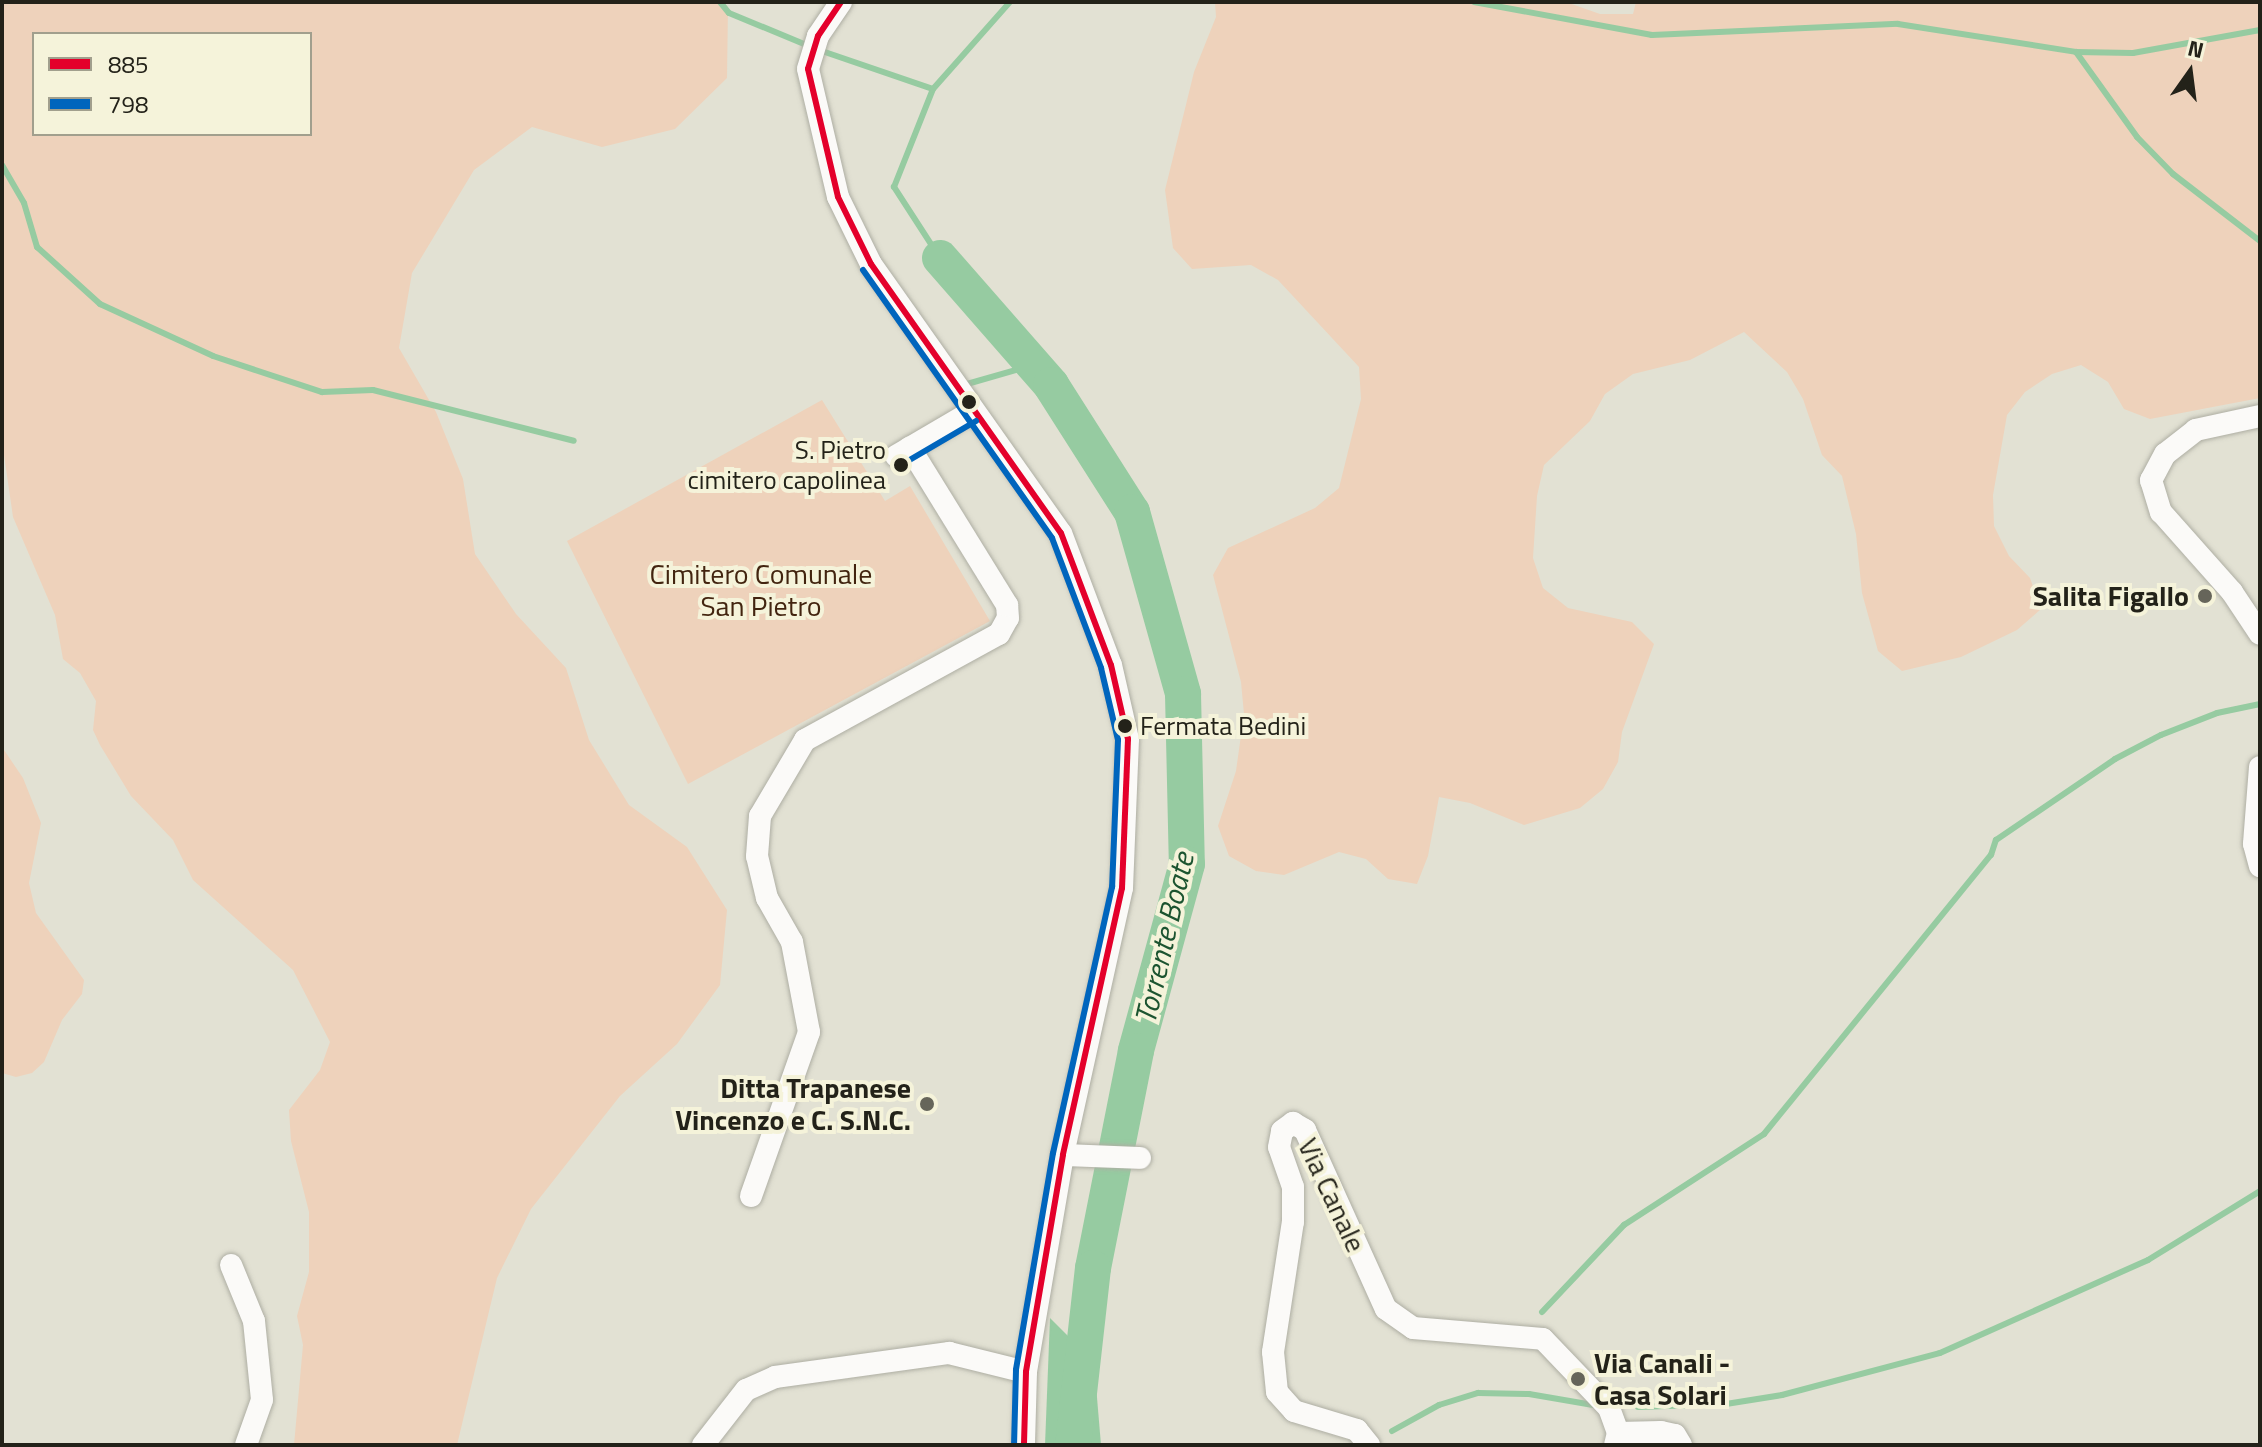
<!DOCTYPE html>
<style>
body{margin:0}
#map{position:relative;width:2262px;height:1447px;overflow:hidden;background:#e2e1d3;font-family:"Titillium Web",sans-serif}
div>[style]{position:absolute}
.green>*{inset:0;background:#eed2bb}
.water>*{inset:0;background:#96cba1}
.stream>*{height:6px;margin:-3px;padding:0 3px;transform-origin:3px;border-radius:3px;background:#96cba1}
.river>*{height:36px;margin:-18px;padding:0 18px;transform-origin:18px;border-radius:18px;background:#96cba1}
.roads{filter:drop-shadow(0 0 2px #aeaea3) drop-shadow(0 0 2px #aeaea3)}
.minor>*{height:22px;margin:-11px;padding:0 11px;transform-origin:11px;border-radius:11px;background:#fbfaf8}
.bus-1>*{height:6px;margin:-3px;padding:0 3px;transform-origin:3px;border-radius:3px;background:#e4002b}
.bus-2>*{height:6px;margin:-3px;padding:0 3px;transform-origin:3px;border-radius:3px;background:#0065bd}
.dots>*{width:22px;height:22px;translate:-50% -50%;box-sizing:border-box;border:4px solid #f5f3da;border-radius:50%}
span{translate:-50% -50%;white-space:nowrap;text-align:center;line-height:1.15;-webkit-text-stroke:8px #f5f3da;paint-order:stroke}
.bus-label{font-size:26px;color:#232219}
.right{translate:-100% -50%;text-align:right}
.left{translate:0 -50%;text-align:left}
.park-label{font-size:28px;color:#42240f}
.poi-label{font-size:28px;color:#232219;font-weight:700}
.street-label{font-size:28px;color:#232219}
.water-label{font-size:30px;color:#1c5430;font-style:italic}
.frame{position:absolute;inset:0;border:4px solid #232219;pointer-events:none}
.legend{position:absolute;left:32px;top:32px;width:280px;height:104px;box-sizing:border-box;background:#f5f3da;border:2px solid #a19f8d;margin:0;padding:10px 14px;list-style:none;font-size:24px;color:#232219}
.legend li{display:flex;align-items:center;gap:16px;height:40px}
.legend b{width:40px;border:2px solid #a19f8d}
.north{position:absolute;left:2150px;top:32px;width:80px;height:80px;-webkit-text-stroke:6px #f5f3da;paint-order:stroke;rotate:14deg;font-size:22px;font-weight:700;line-height:32px;text-align:center;color:#232219}
.north::after{content:'';display:block;margin:auto;width:28px;height:36px;background:#232219;clip-path:polygon(50% 0,100% 100%,50% 72%,0 100%)}
</style>
<div id="map">
<div class="green">
<div style="clip-path:polygon(evenodd,2px 2px,723px 2px,728px 7px,727px 78px,675px 129px,602px 147px,532px 127px,474px 170px,412px 273px,399px 348px,436px 412px,463px 479px,475px 554px,516px 614px,566px 668px,589px 740px,629px 805px,687px 847px,727px 910px,720px 985px,677px 1044px,620px 1096px,531px 1209px,497px 1278px,457px 1445px,294px 1445px,303px 1345px,297px 1316px,309px 1272px,309px 1212px,291px 1141px,289px 1110px,320px 1070px,330px 1042px,293px 970px,193px 880px,173px 840px,131px 796px,100px 745px,93px 730px,96px 701px,80px 673px,63px 659px,55px 615px,13px 517px,2px 441px,2px 2px,34px 34px,310px 34px,310px 134px,34px 134px,34px 34px)"></div>
<div style="clip-path:polygon(1215px 2px,1566px 2px,1600px 14px,1633px 14px,1636px 2px,2260px 2px,2260px 398px,2150px 419px,2124px 409px,2108px 382px,2081px 365px,2052px 374px,2025px 392px,2007px 415px,1993px 495px,1994px 526px,2009px 556px,2030px 578px,2041px 609px,2017px 630px,1961px 657px,1902px 671px,1878px 651px,1862px 593px,1856px 534px,1842px 476px,1822px 455px,1803px 399px,1787px 372px,1744px 332px,1690px 360px,1633px 374px,1605px 394px,1590px 421px,1544px 465px,1537px 496px,1533px 558px,1543px 588px,1568px 608px,1632px 622px,1654px 644px,1622px 732px,1618px 762px,1603px 789px,1580px 808px,1524px 825px,1470px 803px,1439px 797px,1428px 856px,1417px 884px,1388px 879px,1366px 859px,1339px 852px,1284px 875px,1256px 871px,1229px 856px,1218px 826px,1236px 771px,1244px 714px,1241px 682px,1213px 575px,1228px 548px,1315px 508px,1339px 488px,1361px 399px,1359px 367px,1278px 280px,1251px 265px,1192px 269px,1173px 248px,1165px 190px,1194px 72px,1216px 17px)"></div>
<div style="clip-path:polygon(822px 400px,885px 501px,910px 486px,990px 621px,688px 784px,567px 541px)"></div>
<div style="clip-path:polygon(2px 747px,23px 778px,41px 823px,29px 883px,36px 913px,84px 980px,82px 994px,62px 1020px,44px 1062px,32px 1073px,16px 1077px,2px 1073px)"></div>
</div>
<div class="water">
<div style="clip-path:polygon(1050px 1318px,1094px 1362px,1101px 1445px,1045px 1445px)"></div>
</div>
<div class="stream">
<div style="left:720px;top:2px;width:14px;rotate:51deg"></div>
<div style="left:729px;top:13px;width:87px;rotate:22.4deg"></div>
<div style="left:1474px;top:2px;width:181px;rotate:10.5deg"></div>
<div style="left:1652px;top:35px;width:246px;rotate:-2.6deg"></div>
<div style="left:1898px;top:24px;width:180px;rotate:8.9deg"></div>
<div style="left:2076px;top:52px;width:57px;rotate:1deg"></div>
<div style="left:2133px;top:53px;width:129px;rotate:-10.3deg"></div>
<div style="left:819px;top:50px;width:120px;rotate:18.9deg"></div>
<div style="left:2076px;top:52px;width:105px;rotate:54.3deg"></div>
<div style="left:2137px;top:137px;width:52px;rotate:45.8deg"></div>
<div style="left:2173px;top:174px;width:110px;rotate:37.6deg"></div>
<div style="left:2px;top:165px;width:44px;rotate:59.9deg"></div>
<div style="left:24px;top:203px;width:46px;rotate:73.5deg"></div>
<div style="left:37px;top:247px;width:85px;rotate:42.1deg"></div>
<div style="left:100px;top:304px;width:124px;rotate:24.7deg"></div>
<div style="left:213px;top:356px;width:115px;rotate:18.3deg"></div>
<div style="left:322px;top:392px;width:51px;rotate:-2.2deg"></div>
<div style="left:373px;top:390px;width:207px;rotate:14.2deg"></div>
<div style="left:940px;top:258px;width:85px;rotate:-122.9deg"></div>
<div style="left:894px;top:187px;width:105px;rotate:-68.3deg"></div>
<div style="left:933px;top:89px;width:116px;rotate:-48.5deg"></div>
<div style="left:967px;top:384px;width:69px;rotate:-16.1deg"></div>
<div style="left:1542px;top:1312px;width:120px;rotate:-46.7deg"></div>
<div style="left:1624px;top:1225px;width:167px;rotate:-33deg"></div>
<div style="left:1764px;top:1134px;width:360px;rotate:-50.9deg"></div>
<div style="left:1991px;top:855px;width:16px;rotate:-72deg"></div>
<div style="left:1996px;top:840px;width:144px;rotate:-34.2deg"></div>
<div style="left:2115px;top:759px;width:52px;rotate:-27.6deg"></div>
<div style="left:2161px;top:735px;width:60px;rotate:-21.4deg"></div>
<div style="left:2217px;top:713px;width:44px;rotate:-11.8deg"></div>
<div style="left:1638px;top:1407px;width:88px;rotate:-2deg"></div>
<div style="left:1726px;top:1404px;width:57px;rotate:-9.1deg"></div>
<div style="left:1782px;top:1395px;width:163px;rotate:-14.9deg"></div>
<div style="left:1940px;top:1353px;width:228px;rotate:-24.1deg"></div>
<div style="left:2148px;top:1260px;width:132px;rotate:-31.6deg"></div>
<div style="left:1392px;top:1431px;width:54px;rotate:-29deg"></div>
<div style="left:1439px;top:1405px;width:41px;rotate:-17.1deg"></div>
<div style="left:1478px;top:1393px;width:51px;rotate:1.1deg"></div>
<div style="left:1529px;top:1394px;width:65px;rotate:9.8deg"></div>
</div>
<div class="river">
<div style="left:940px;top:258px;width:169px;rotate:48.8deg"></div>
<div style="left:1051px;top:385px;width:151px;rotate:57.5deg"></div>
<div style="left:1132px;top:512px;width:189px;rotate:74.3deg"></div>
<div style="left:1183px;top:694px;width:170px;rotate:88.7deg"></div>
<div style="left:1187px;top:864px;width:194px;rotate:105.3deg"></div>
<div style="left:1136px;top:1051px;width:221px;rotate:101.2deg"></div>
<div style="left:1093px;top:1268px;width:178px;rotate:96.4deg"></div>
</div>
<div class="roads">
<div class="minor">
<div style="left:841px;top:2px;width:41px;rotate:124.1deg"></div>
<div style="left:818px;top:36px;width:34px;rotate:107deg"></div>
<div style="left:808px;top:69px;width:131px;rotate:76.8deg"></div>
<div style="left:838px;top:197px;width:75px;rotate:63.8deg"></div>
<div style="left:871px;top:264px;width:329px;rotate:54.8deg"></div>
<div style="left:1061px;top:533px;width:141px;rotate:69.3deg"></div>
<div style="left:1111px;top:665px;width:76px;rotate:77.1deg"></div>
<div style="left:1128px;top:739px;width:149px;rotate:92.3deg"></div>
<div style="left:1122px;top:888px;width:273px;rotate:102.5deg"></div>
<div style="left:1063px;top:1155px;width:220px;rotate:99.7deg"></div>
<div style="left:1026px;top:1372px;width:73px;rotate:91.6deg"></div>
<div style="left:2260px;top:416px;width:66px;rotate:167.7deg"></div>
<div style="left:2196px;top:430px;width:39px;rotate:142deg"></div>
<div style="left:2165px;top:454px;width:30px;rotate:118deg"></div>
<div style="left:2151px;top:480px;width:34px;rotate:73deg"></div>
<div style="left:2161px;top:512px;width:107px;rotate:48.4deg"></div>
<div style="left:2232px;top:592px;width:50px;rotate:56.3deg"></div>
<div style="left:896px;top:456px;width:87px;rotate:-30.4deg"></div>
<div style="left:2260px;top:767px;width:77px;rotate:94.5deg"></div>
<div style="left:2254px;top:844px;width:23px;rotate:75deg"></div>
<div style="left:1063px;top:1155px;width:77px;rotate:2.2deg"></div>
<div style="left:751px;top:1196px;width:174px;rotate:-70.5deg"></div>
<div style="left:809px;top:1032px;width:92px;rotate:-100.7deg"></div>
<div style="left:792px;top:942px;width:51px;rotate:-119.6deg"></div>
<div style="left:767px;top:898px;width:43px;rotate:-103.4deg"></div>
<div style="left:757px;top:856px;width:40px;rotate:-85.7deg"></div>
<div style="left:760px;top:816px;width:88px;rotate:-59.4deg"></div>
<div style="left:805px;top:740px;width:221px;rotate:-28.7deg"></div>
<div style="left:999px;top:634px;width:18px;rotate:-61deg"></div>
<div style="left:1008px;top:618px;width:13px;rotate:-94deg"></div>
<div style="left:1007px;top:605px;width:185px;rotate:-121.7deg"></div>
<div style="left:231px;top:1265px;width:61px;rotate:67.7deg"></div>
<div style="left:254px;top:1321px;width:79px;rotate:84.2deg"></div>
<div style="left:262px;top:1400px;width:48px;rotate:109.6deg"></div>
<div style="left:1618px;top:1433px;width:43px;rotate:-1.3deg"></div>
<div style="left:1661px;top:1432px;width:14px;rotate:12deg"></div>
<div style="left:1675px;top:1435px;width:12px;rotate:59deg"></div>
<div style="left:703px;top:1445px;width:70px;rotate:-52deg"></div>
<div style="left:746px;top:1390px;width:32px;rotate:-24deg"></div>
<div style="left:775px;top:1377px;width:176px;rotate:-7.9deg"></div>
<div style="left:949px;top:1353px;width:79px;rotate:13.9deg"></div>
<div style="left:1369px;top:1445px;width:19px;rotate:-129deg"></div>
<div style="left:1357px;top:1430px;width:66px;rotate:-163.2deg"></div>
<div style="left:1294px;top:1411px;width:25px;rotate:-132deg"></div>
<div style="left:1277px;top:1392px;width:40px;rotate:-95.7deg"></div>
<div style="left:1273px;top:1352px;width:132px;rotate:-81.3deg"></div>
<div style="left:1293px;top:1222px;width:35px;rotate:-90deg"></div>
<div style="left:1293px;top:1187px;width:42px;rotate:-109.3deg"></div>
<div style="left:1279px;top:1147px;width:16px;rotate:-79deg"></div>
<div style="left:1282px;top:1131px;width:14px;rotate:-36deg"></div>
<div style="left:1293px;top:1123px;width:14px;rotate:30deg"></div>
<div style="left:1305px;top:1130px;width:196px;rotate:65.7deg"></div>
<div style="left:1386px;top:1309px;width:33px;rotate:35deg"></div>
<div style="left:1413px;top:1328px;width:130px;rotate:4.8deg"></div>
<div style="left:1543px;top:1339px;width:95px;rotate:46.3deg"></div>
<div style="left:1609px;top:1408px;width:27px;rotate:70deg"></div>
<div style="left:1618px;top:1433px;width:12px;rotate:104deg"></div>
</div>
</div>
<div class="bus-1">
<div style="left:841px;top:2px;width:41px;rotate:124.1deg"></div>
<div style="left:818px;top:36px;width:34px;rotate:107deg"></div>
<div style="left:808px;top:69px;width:131px;rotate:76.8deg"></div>
<div style="left:838px;top:197px;width:75px;rotate:63.8deg"></div>
<div style="left:871px;top:264px;width:329px;rotate:54.8deg"></div>
<div style="left:1061px;top:533px;width:141px;rotate:69.3deg"></div>
<div style="left:1111px;top:665px;width:76px;rotate:77.1deg"></div>
<div style="left:1128px;top:739px;width:149px;rotate:92.3deg"></div>
<div style="left:1122px;top:888px;width:273px;rotate:102.5deg"></div>
<div style="left:1063px;top:1155px;width:220px;rotate:99.7deg"></div>
<div style="left:1026px;top:1372px;width:73px;rotate:91.6deg"></div>
</div>
<div class="bus-2">
<div style="left:863px;top:270px;width:328px;rotate:54.8deg"></div>
<div style="left:1052px;top:538px;width:139px;rotate:69.3deg"></div>
<div style="left:1101px;top:668px;width:74px;rotate:76.7deg"></div>
<div style="left:1118px;top:740px;width:147px;rotate:92.3deg"></div>
<div style="left:1112px;top:887px;width:272px;rotate:102.5deg"></div>
<div style="left:1053px;top:1153px;width:220px;rotate:99.7deg"></div>
<div style="left:1016px;top:1370px;width:75px;rotate:91.5deg"></div>
<div style="left:901px;top:465px;width:87px;rotate:-30.4deg"></div>
</div>
<div class="dots">
<div style="left:969px;top:402px;background:#232219"></div>
<div style="left:901px;top:465px;background:#232219"></div>
<div style="left:2205px;top:596px;background:#66655a"></div>
<div style="left:1125px;top:726px;background:#232219"></div>
<div style="left:927px;top:1104px;background:#66655a"></div>
<div style="left:1578px;top:1379px;background:#66655a"></div>
</div>
<div class="bus-label">
<span class="right" style="left:886px;top:465px">S. Pietro<br>cimitero capolinea</span>
<span class="left" style="left:1140px;top:726px">Fermata Bedini</span>
</div>
<div class="park-label">
<span style="left:761px;top:590px">Cimitero Comunale<br>San Pietro</span>
</div>
<div class="poi-label">
<span class="right" style="left:2189px;top:596px">Salita Figallo</span>
<span class="right" style="left:911px;top:1104px">Ditta Trapanese<br>Vincenzo e C. S.N.C.</span>
<span class="left" style="left:1594px;top:1379px">Via Canali -<br>Casa Solari</span>
</div>
<div class="street-label">
<span style="left:1332px;top:1195px;rotate:65deg">Via Canale</span>
</div>
<div class="water-label">
<span style="left:1164px;top:938px;rotate:-77deg">Torrente Boate</span>
</div>
<div class="frame"></div>
<ul class="legend">
<li><b style="height:10px;background:#e4002b"></b>885</li>
<li><b style="height:10px;background:#0065bd"></b>798</li>
</ul>
<div class="north">N</div>
</div>
